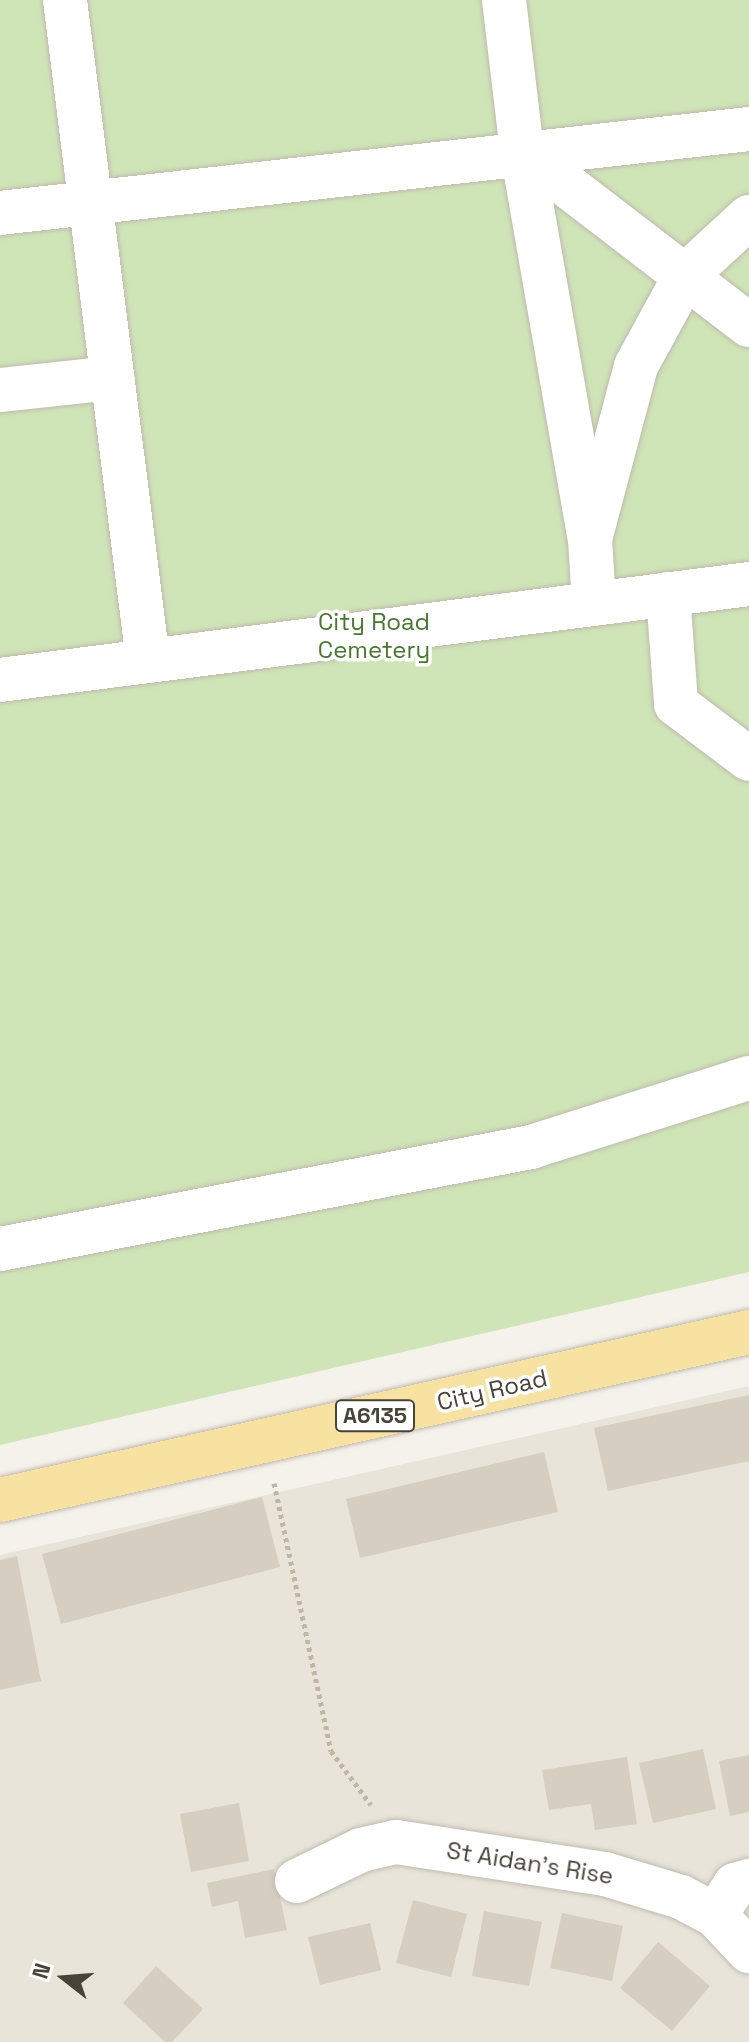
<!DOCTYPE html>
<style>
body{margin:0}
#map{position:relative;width:749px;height:2042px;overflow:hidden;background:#f4f2eb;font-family:"Space Grotesk",sans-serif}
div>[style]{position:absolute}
.residential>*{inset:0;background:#e8e4da}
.green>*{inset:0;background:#cfe5b7}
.building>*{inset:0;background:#d5cec1}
.path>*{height:5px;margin-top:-2.5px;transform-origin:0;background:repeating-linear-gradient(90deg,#c0b6a1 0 4px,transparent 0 8px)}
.roads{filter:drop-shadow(0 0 2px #c0baae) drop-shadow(0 0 2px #c0baae)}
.minor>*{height:44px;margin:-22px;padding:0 22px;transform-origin:22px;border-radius:22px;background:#fff}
.major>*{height:44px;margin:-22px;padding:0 22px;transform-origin:22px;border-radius:22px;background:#f7e2a2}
span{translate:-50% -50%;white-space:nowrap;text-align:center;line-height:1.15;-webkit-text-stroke:7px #fff;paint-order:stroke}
.shield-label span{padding:2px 6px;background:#fff;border:2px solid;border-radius:6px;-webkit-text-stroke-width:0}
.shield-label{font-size:22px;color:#484339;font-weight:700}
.park-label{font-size:24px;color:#487730}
.street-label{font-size:24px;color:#484339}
.north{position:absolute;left:24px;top:1938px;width:80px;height:80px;-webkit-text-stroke:6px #fff;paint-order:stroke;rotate:287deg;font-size:22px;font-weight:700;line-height:32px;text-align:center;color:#484339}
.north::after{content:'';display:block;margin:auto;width:28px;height:36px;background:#484339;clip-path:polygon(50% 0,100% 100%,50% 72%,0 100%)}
</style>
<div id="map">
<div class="residential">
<div style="clip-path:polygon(749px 1386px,749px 2042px,0 2042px,0 1555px)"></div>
</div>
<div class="green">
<div style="clip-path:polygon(0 0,749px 0,749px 1272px,0 1445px)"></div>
</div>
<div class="building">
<div style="clip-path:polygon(749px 1395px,749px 1461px,608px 1491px,594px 1428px)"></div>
<div style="clip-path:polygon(544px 1452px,558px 1512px,360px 1558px,346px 1499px)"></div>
<div style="clip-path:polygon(262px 1497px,280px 1567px,61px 1624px,42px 1554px)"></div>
<div style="clip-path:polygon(17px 1556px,41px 1681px,0 1690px,0 1560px)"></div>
<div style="clip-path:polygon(703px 1749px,716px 1809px,653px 1823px,639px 1763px)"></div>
<div style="clip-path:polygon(749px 1755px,749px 1812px,730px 1816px,719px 1761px)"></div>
<div style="clip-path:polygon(627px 1757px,637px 1824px,595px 1830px,591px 1804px,549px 1810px,542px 1770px)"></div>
<div style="clip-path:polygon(239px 1803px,249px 1861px,191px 1872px,180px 1814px)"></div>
<div style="clip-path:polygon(274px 1869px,287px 1930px,245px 1938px,238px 1901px,212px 1907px,207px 1883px)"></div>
<div style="clip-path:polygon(413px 1900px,467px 1914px,451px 1977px,396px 1963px)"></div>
<div style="clip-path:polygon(484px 1911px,542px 1922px,529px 1986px,472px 1976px)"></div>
<div style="clip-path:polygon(562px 1913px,623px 1926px,612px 1981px,550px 1968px)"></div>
<div style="clip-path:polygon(370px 1923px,381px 1970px,320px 1985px,308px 1937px)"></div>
<div style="clip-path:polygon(658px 1942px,710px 1986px,672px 2031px,620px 1988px)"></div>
<div style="clip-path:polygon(156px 1966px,203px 2009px,172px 2042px,165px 2042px,123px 2003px)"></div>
</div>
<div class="path">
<div style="left:274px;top:1483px;width:274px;rotate:78deg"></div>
<div style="left:331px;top:1751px;width:67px;rotate:53.5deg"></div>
</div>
<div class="roads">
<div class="minor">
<div style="left:65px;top:0;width:666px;rotate:82.84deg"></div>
<div style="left:504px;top:0;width:152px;rotate:83.2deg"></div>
<div style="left:522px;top:151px;width:394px;rotate:80.1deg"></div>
<div style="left:522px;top:151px;width:286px;rotate:37.5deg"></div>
<div style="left:0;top:213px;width:754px;rotate:-6.4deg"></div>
<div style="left:0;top:390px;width:113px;rotate:-6.1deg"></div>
<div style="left:668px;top:594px;width:110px;rotate:85.8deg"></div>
<div style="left:676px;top:704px;width:91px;rotate:37deg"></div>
<div style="left:594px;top:604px;width:65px;rotate:-93.5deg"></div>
<div style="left:590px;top:539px;width:179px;rotate:-75.1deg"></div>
<div style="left:636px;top:366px;width:102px;rotate:-61.4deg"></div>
<div style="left:685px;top:276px;width:87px;rotate:-42.7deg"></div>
<div style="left:0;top:680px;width:755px;rotate:-7.3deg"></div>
<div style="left:0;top:1249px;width:541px;rotate:-10.87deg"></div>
<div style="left:531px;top:1147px;width:229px;rotate:-17.6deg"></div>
<div style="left:297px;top:1881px;width:71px;rotate:-25.8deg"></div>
<div style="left:361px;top:1850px;width:36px;rotate:-13deg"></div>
<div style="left:396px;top:1842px;width:211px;rotate:8.7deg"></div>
<div style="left:605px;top:1874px;width:79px;rotate:16.8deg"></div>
<div style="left:681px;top:1897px;width:38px;rotate:28deg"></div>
<div style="left:715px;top:1915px;width:50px;rotate:46.6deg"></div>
<div style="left:715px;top:1915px;width:36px;rotate:-56deg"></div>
<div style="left:735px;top:1885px;width:15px;rotate:-16deg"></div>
</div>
<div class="major">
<div style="left:0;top:1500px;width:768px;rotate:-12.64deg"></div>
</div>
</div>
<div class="shield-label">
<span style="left:375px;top:1416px">A6135</span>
</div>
<div class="park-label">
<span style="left:374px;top:636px">City Road<br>Cemetery</span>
</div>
<div class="street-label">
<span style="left:492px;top:1390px;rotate:-13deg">City Road</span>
<span style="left:530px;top:1863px;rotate:9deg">St Aidan's Rise</span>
</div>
<div class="north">N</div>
</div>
